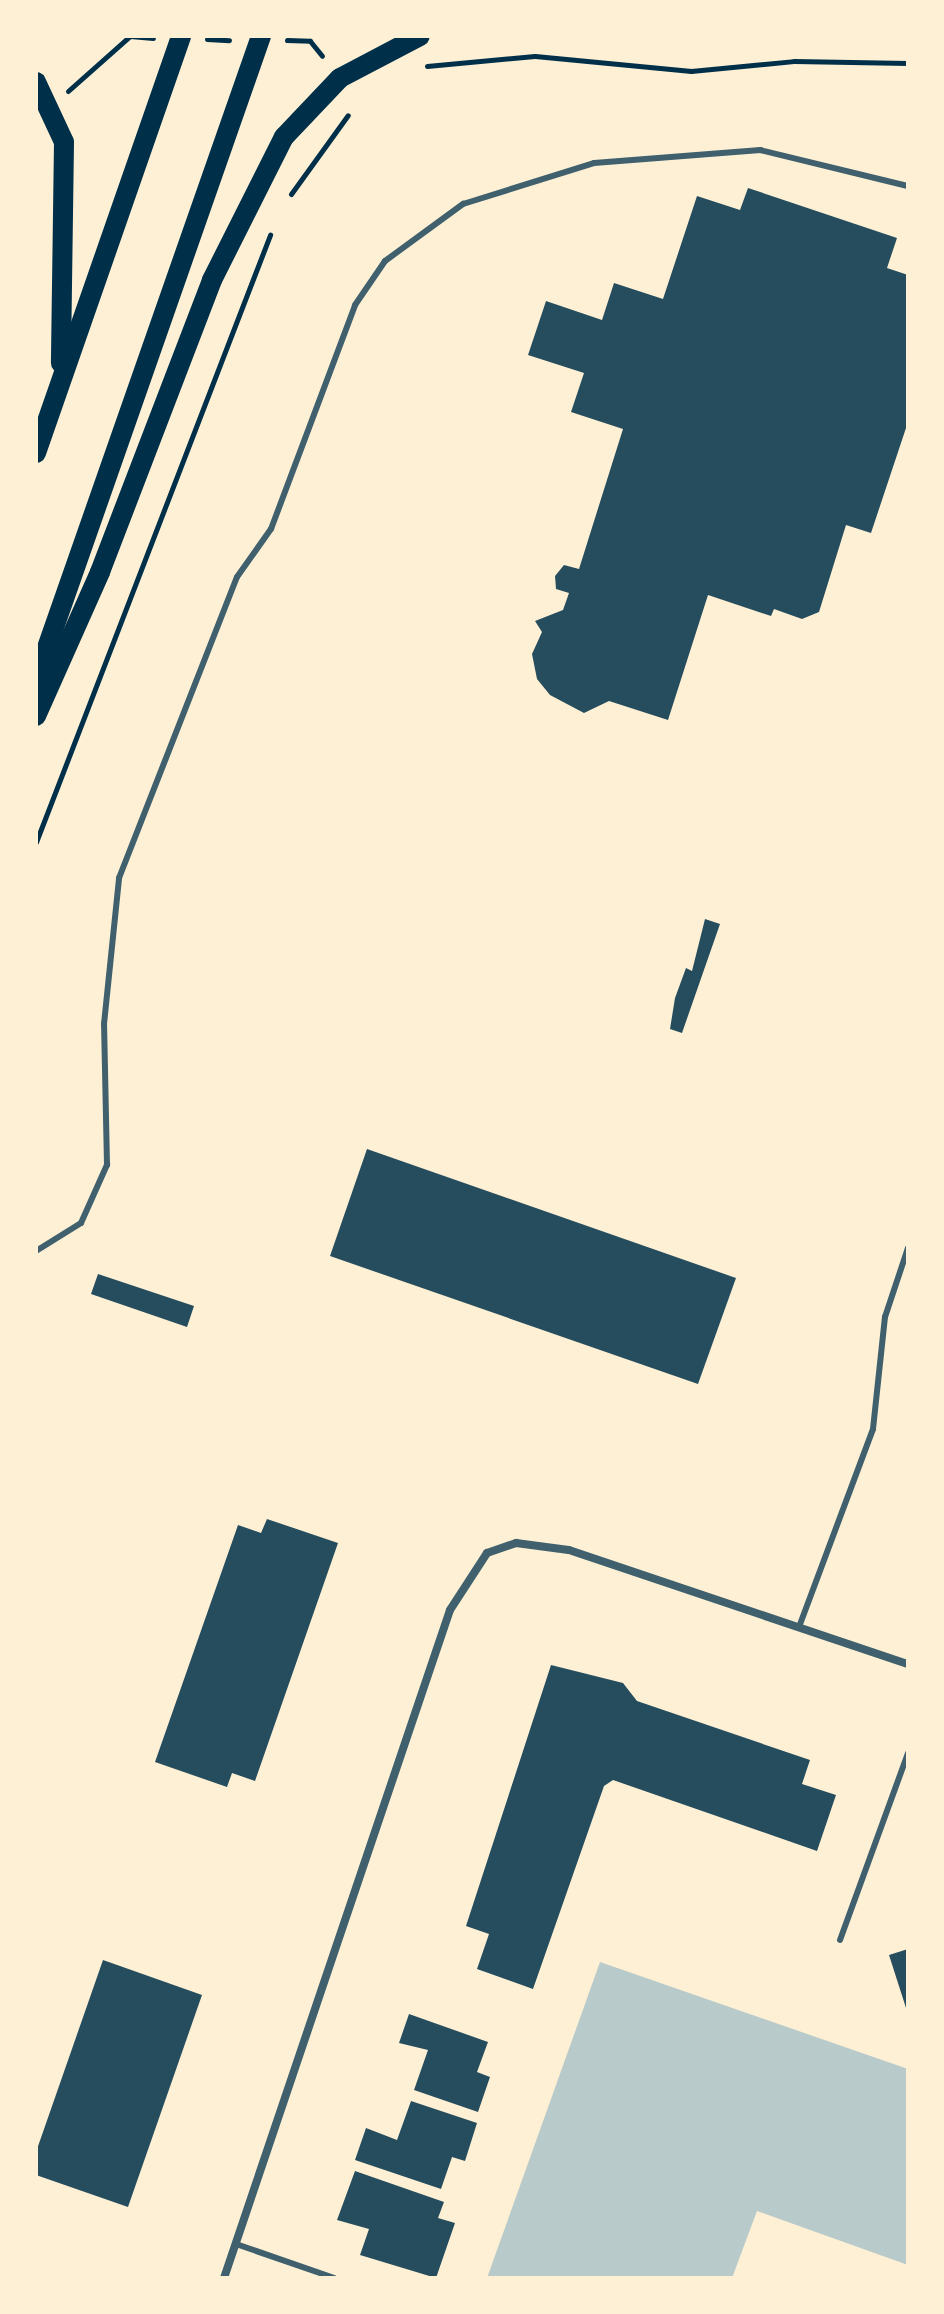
<!DOCTYPE html>
<style>
body{margin:0}
#map{position:relative;width:944px;height:2314px;overflow:hidden;background:#fdf0d5;font-family:"IBM Plex Sans",sans-serif}
div>[style]{position:absolute}
.green>*{inset:0;background:#b9caca}
.building>*{inset:0;background:#264d5e}
.path>*{height:5px;margin:-2.5px;padding:0 2.5px;transform-origin:2.5px;border-radius:2.5px;background:#003049}
.service>*{height:6px;margin:-3px;padding:0 3px;transform-origin:3px;border-radius:3px;background:#3f606c}
.minor>*{height:8px;margin:-4px;padding:0 4px;transform-origin:4px;border-radius:4px;background:#3f606c}
.primary>*{height:20px;margin:-10px;padding:0 10px;transform-origin:10px;border-radius:10px;background:#003049}
span{translate:-50% -50%;white-space:nowrap;text-align:center;line-height:1.15;-webkit-text-stroke:6px #fdf0d5;paint-order:stroke}
.frame{position:absolute;inset:0;border:38px solid #fdf0d5;pointer-events:none}
</style>
<div id="map">
<div class="green">
<div style="clip-path:polygon(600px 1962px,908px 2069px,908px 2265px,757px 2211px,732px 2278px,487px 2278px)"></div>
</div>
<div class="building">
<div style="clip-path:polygon(748px 188px,897px 238px,887px 268px,908px 275px,908px 422px,871px 533px,846px 525px,819px 612px,802px 619px,774px 609px,771px 616px,708px 595px,668px 720px,609px 701px,584px 713px,550px 695px,537px 679px,532px 654px,542px 632px,535px 621px,563px 610px,569px 593px,556px 589px,555px 576px,564px 565px,579px 569px,623px 429px,571px 412px,584px 373px,528px 355px,546px 301px,602px 320px,614px 283px,663px 299px,697px 196px,740px 210px)"></div>
<div style="clip-path:polygon(705px 919px,720px 924px,682px 1033px,670px 1029px,675px 998px,686px 968px,692px 971px)"></div>
<div style="clip-path:polygon(367px 1149px,736px 1278px,698px 1384px,330px 1256px)"></div>
<div style="clip-path:polygon(98px 1274px,194px 1306px,187px 1327px,91px 1294px)"></div>
<div style="clip-path:polygon(267px 1519px,338px 1543px,255px 1781px,232px 1773px,227px 1787px,155px 1762px,238px 1525px,261px 1533px)"></div>
<div style="clip-path:polygon(551px 1665px,623px 1683px,637px 1701px,810px 1760px,802px 1784px,836px 1795px,817px 1851px,613px 1780px,604px 1786px,533px 1989px,477px 1969px,489px 1934px,466px 1926px)"></div>
<div style="clip-path:polygon(908px 1949px,908px 2011px,907px 2011px,889px 1955px)"></div>
<div style="clip-path:polygon(103px 1960px,202px 1995px,128px 2207px,36px 2175px,36px 2152px)"></div>
<div style="clip-path:polygon(409px 2014px,488px 2042px,477px 2072px,490px 2077px,478px 2112px,414px 2090px,428px 2050px,399px 2043px)"></div>
<div style="clip-path:polygon(411px 2101px,477px 2123px,465px 2161px,452px 2157px,441px 2189px,355px 2160px,366px 2128px,397px 2140px)"></div>
<div style="clip-path:polygon(355px 2171px,444px 2202px,438px 2218px,455px 2223px,436px 2278px,360px 2255px,369px 2229px,337px 2220px)"></div>
</div>
<div class="path">
<div style="left:130px;top:36px;width:23px;rotate:5deg"></div>
<div style="left:207px;top:39px;width:22px;rotate:3deg"></div>
<div style="left:287px;top:40px;width:23px;rotate:2deg"></div>
<div style="left:310px;top:41px;width:19px;rotate:51deg"></div>
<div style="left:427px;top:66px;width:108px;rotate:-5.3deg"></div>
<div style="left:535px;top:56px;width:157px;rotate:5.5deg"></div>
<div style="left:691px;top:71px;width:103px;rotate:-5.5deg"></div>
<div style="left:794px;top:61px;width:114px;rotate:1deg"></div>
<div style="left:68px;top:91px;width:83px;rotate:-41.6deg"></div>
<div style="left:291px;top:194px;width:97px;rotate:-54.2deg"></div>
<div style="left:36px;top:842px;width:651px;rotate:-68.92deg"></div>
</div>
<div class="service">
<div style="left:36px;top:1251px;width:53px;rotate:-31.9deg"></div>
<div style="left:81px;top:1223px;width:64px;rotate:-65.9deg"></div>
<div style="left:107px;top:1165px;width:141px;rotate:-91.2deg"></div>
<div style="left:104px;top:1024px;width:147px;rotate:-84.1deg"></div>
<div style="left:119px;top:878px;width:323px;rotate:-68.6deg"></div>
<div style="left:237px;top:577px;width:59px;rotate:-54.7deg"></div>
<div style="left:271px;top:529px;width:239px;rotate:-69.4deg"></div>
<div style="left:355px;top:305px;width:53px;rotate:-55.7deg"></div>
<div style="left:385px;top:261px;width:97px;rotate:-36.2deg"></div>
<div style="left:463px;top:204px;width:137px;rotate:-17.4deg"></div>
<div style="left:594px;top:163px;width:167px;rotate:-4.5deg"></div>
<div style="left:760px;top:150px;width:152px;rotate:13.7deg"></div>
<div style="left:799px;top:1627px;width:211px;rotate:-69.5deg"></div>
<div style="left:873px;top:1429px;width:113px;rotate:-83.9deg"></div>
<div style="left:885px;top:1317px;width:73px;rotate:-71.6deg"></div>
<div style="left:840px;top:1940px;width:199px;rotate:-70deg"></div>
<div style="left:236px;top:2244px;width:104px;rotate:19.1deg"></div>
</div>
<div class="minor">
<div style="left:224px;top:2278px;width:705px;rotate:-71.31deg"></div>
<div style="left:450px;top:1610px;width:68px;rotate:-57deg"></div>
<div style="left:487px;top:1553px;width:31px;rotate:-19deg"></div>
<div style="left:516px;top:1543px;width:53px;rotate:7.5deg"></div>
<div style="left:569px;top:1550px;width:358px;rotate:18.6deg"></div>
</div>
<div class="primary">
<div style="left:36px;top:82px;width:66px;rotate:65deg"></div>
<div style="left:64px;top:142px;width:221px;rotate:90.8deg"></div>
<div style="left:36px;top:453px;width:441px;rotate:-70.8deg"></div>
<div style="left:36px;top:679px;width:681px;rotate:-70.71deg"></div>
<div style="left:36px;top:716px;width:158px;rotate:-66deg"></div>
<div style="left:100px;top:572px;width:313px;rotate:-69deg"></div>
<div style="left:212px;top:280px;width:160px;rotate:-63.3deg"></div>
<div style="left:284px;top:137px;width:81px;rotate:-46.5deg"></div>
<div style="left:340px;top:78px;width:90px;rotate:-27.7deg"></div>
</div>
<div class="frame"></div>
</div>
